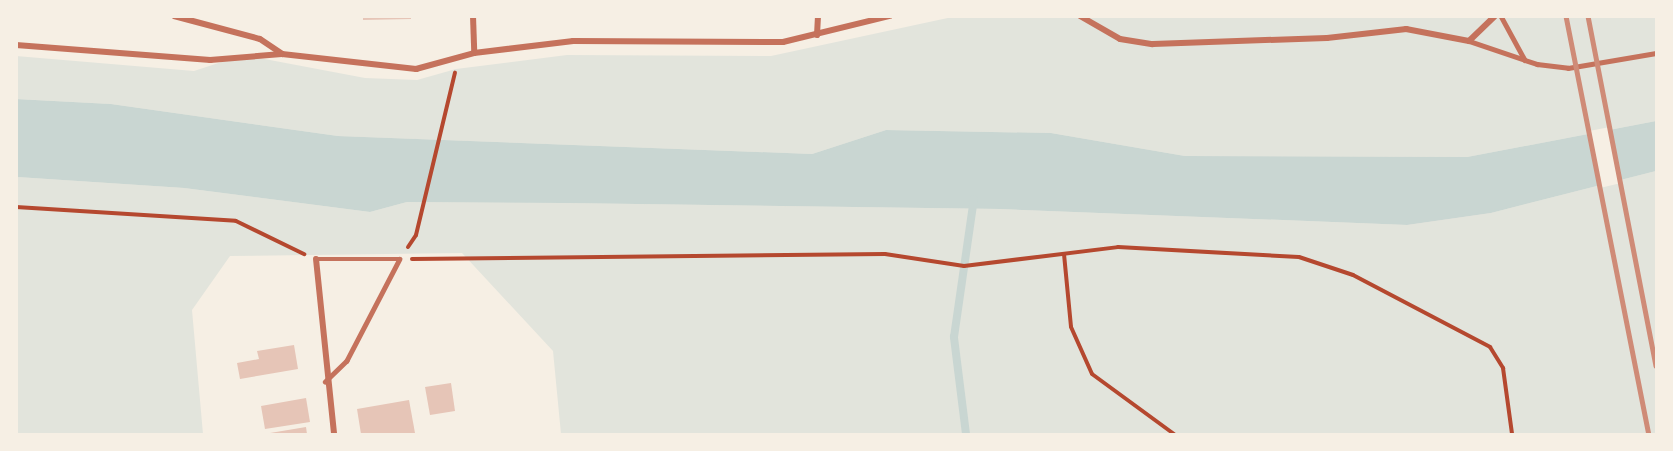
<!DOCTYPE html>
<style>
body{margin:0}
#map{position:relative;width:1673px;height:451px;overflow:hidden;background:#f6efe4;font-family:Merriweather,serif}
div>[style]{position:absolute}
.green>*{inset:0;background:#e2e4dc}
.water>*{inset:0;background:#c9d6d2}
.pier>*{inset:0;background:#f6efe4}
.stream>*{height:8px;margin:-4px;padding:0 4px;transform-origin:4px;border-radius:4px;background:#c9d6d2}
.building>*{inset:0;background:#e6c5b7}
.path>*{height:4px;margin:-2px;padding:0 2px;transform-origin:2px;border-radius:2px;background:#b5482f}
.service>*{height:4.5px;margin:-2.25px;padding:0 2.25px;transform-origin:2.25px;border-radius:2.25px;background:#c5725c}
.minor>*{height:6px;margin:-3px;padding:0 3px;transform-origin:3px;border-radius:3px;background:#c5725c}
.rail>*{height:4.5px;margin:-2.25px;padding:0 2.25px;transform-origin:2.25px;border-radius:2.25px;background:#cf8b77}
span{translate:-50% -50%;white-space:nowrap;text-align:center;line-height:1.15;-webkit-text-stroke:4.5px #f6efe4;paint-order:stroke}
.frame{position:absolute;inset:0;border:18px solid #f6efe4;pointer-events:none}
</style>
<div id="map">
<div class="green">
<div style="clip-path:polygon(957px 16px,1656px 16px,1656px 121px,1467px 157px,1185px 156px,1051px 133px,886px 130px,812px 154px,338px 136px,111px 104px,17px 99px,16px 56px,194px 71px,243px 55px,365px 78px,417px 80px,456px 69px,567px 55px,771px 56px)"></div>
<div style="clip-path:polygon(1656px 171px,1656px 434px,561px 434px,553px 351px,462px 253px,230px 256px,192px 310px,203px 434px,17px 434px,17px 177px,184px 188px,370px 212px,407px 202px,564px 203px,1000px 209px,1407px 225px,1491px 213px)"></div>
</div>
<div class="water">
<div style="clip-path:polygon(16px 99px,111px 104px,338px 136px,812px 154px,886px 130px,1051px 133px,1185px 156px,1467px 157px,1656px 121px,1656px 171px,1491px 213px,1407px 225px,1000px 209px,564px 203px,407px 202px,370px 212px,184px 188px,17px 177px)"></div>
</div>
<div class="pier">
<div style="clip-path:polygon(1610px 127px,1621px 183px,1600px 188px,1589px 131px)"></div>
</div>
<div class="stream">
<div style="left:966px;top:434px;width:98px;rotate:-97.1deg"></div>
<div style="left:954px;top:337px;width:139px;rotate:-81.8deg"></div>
</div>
<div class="building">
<div style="clip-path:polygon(363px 16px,411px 16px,411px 19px,363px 20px)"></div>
<div style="clip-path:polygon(294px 345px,298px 369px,240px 379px,237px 363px,259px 359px,257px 351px)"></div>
<div style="clip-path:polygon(451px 383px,455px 411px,430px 415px,425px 387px)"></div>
<div style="clip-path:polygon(306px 398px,310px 422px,265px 429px,261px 406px)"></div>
<div style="clip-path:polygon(409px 400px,415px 433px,361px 434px,357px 409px)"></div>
<div style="clip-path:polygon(306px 427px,307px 434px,270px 434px,270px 433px)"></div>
</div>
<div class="path">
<div style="left:16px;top:207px;width:220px;rotate:3.6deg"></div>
<div style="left:236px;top:221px;width:76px;rotate:25.9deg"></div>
<div style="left:408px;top:247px;width:14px;rotate:-56deg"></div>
<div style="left:416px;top:235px;width:167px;rotate:-76.5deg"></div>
<div style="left:1064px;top:254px;width:73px;rotate:84.5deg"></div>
<div style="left:1071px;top:327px;width:51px;rotate:65.9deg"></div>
<div style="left:1092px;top:374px;width:102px;rotate:36.2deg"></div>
<div style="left:412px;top:259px;width:473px;rotate:-0.6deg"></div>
<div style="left:885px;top:254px;width:80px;rotate:8.6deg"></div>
<div style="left:964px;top:266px;width:155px;rotate:-7deg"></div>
<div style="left:1118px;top:247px;width:181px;rotate:3.2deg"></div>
<div style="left:1299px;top:257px;width:57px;rotate:18.4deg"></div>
<div style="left:1353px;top:275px;width:155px;rotate:27.7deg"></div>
<div style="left:1490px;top:347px;width:25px;rotate:58deg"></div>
<div style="left:1503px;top:368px;width:67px;rotate:82.2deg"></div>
</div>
<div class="service">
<div style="left:1501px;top:16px;width:50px;rotate:61.4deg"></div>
<div style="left:1469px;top:41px;width:72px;rotate:18.7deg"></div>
<div style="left:1537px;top:64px;width:31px;rotate:7deg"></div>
<div style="left:1568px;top:68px;width:89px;rotate:-9.7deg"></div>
<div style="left:316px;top:259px;width:84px"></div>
<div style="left:400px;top:259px;width:115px;rotate:117.5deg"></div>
<div style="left:347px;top:361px;width:30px;rotate:136deg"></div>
</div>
<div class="minor">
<div style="left:174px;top:16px;width:89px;rotate:15deg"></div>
<div style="left:260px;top:39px;width:27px;rotate:34deg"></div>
<div style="left:473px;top:16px;width:37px;rotate:88deg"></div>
<div style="left:1080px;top:16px;width:46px;rotate:29.9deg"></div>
<div style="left:1120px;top:39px;width:33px;rotate:9deg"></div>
<div style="left:1153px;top:44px;width:174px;rotate:-2deg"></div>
<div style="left:1327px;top:38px;width:80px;rotate:-6.5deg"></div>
<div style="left:1406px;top:29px;width:64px;rotate:10.8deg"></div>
<div style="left:1469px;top:41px;width:36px;rotate:-44deg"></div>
<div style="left:817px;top:35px;width:19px;rotate:-87deg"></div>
<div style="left:16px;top:45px;width:195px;rotate:4.4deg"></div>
<div style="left:210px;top:60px;width:72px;rotate:-4.8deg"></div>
<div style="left:282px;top:54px;width:135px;rotate:6.4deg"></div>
<div style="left:416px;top:69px;width:60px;rotate:-15.4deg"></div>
<div style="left:474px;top:53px;width:100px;rotate:-6.9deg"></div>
<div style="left:573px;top:41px;width:210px;rotate:0.3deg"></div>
<div style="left:783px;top:42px;width:110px;rotate:-13.7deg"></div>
<div style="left:316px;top:259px;width:176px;rotate:84.1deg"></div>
</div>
<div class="rail">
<div style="left:1566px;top:16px;width:426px;rotate:78.8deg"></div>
<div style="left:1588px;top:16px;width:356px;rotate:79deg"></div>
</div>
<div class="frame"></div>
</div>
